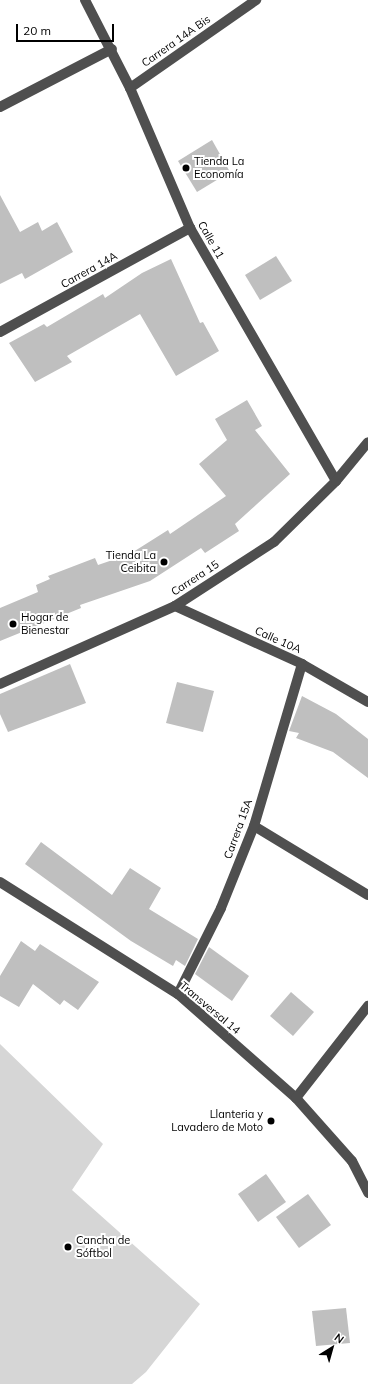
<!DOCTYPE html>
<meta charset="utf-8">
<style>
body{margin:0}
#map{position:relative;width:368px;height:1384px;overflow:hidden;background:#fff;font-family:Mulish,sans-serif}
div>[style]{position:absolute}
.green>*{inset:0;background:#d6d6d6}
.building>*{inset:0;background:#bfbfbf}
.minor>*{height:10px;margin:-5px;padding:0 5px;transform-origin:5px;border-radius:5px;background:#4f4f4f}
.dots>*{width:11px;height:11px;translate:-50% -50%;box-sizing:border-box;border:2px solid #fff;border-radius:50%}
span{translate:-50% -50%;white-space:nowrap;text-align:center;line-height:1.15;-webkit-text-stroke:4px #fff;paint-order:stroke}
.street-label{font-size:11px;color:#000}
.poi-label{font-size:11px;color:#000}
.left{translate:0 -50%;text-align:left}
.right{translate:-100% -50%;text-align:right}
.north{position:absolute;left:312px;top:1328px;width:40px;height:40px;-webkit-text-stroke:3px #fff;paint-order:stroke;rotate:37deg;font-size:11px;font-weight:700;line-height:16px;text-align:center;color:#000}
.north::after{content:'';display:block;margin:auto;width:14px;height:18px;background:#000;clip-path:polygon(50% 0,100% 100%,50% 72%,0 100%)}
.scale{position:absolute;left:16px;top:24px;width:98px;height:18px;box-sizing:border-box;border:2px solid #000;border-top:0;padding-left:5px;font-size:12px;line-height:14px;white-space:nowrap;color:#000;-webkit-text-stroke:3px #fff;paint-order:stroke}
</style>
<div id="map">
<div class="green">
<div style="clip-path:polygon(0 1044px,103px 1144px,72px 1190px,200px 1304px,146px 1372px,132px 1384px,0 1384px)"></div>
</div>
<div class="building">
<div style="clip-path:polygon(212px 140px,230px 172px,197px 192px,178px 161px)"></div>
<div style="clip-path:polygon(0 195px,20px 232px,38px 222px,42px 231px,57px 222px,73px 252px,25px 279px,22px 273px,0 284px)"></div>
<div style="clip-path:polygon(276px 256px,292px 281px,260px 300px,245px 275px)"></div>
<div style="clip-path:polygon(171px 259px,200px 323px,203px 322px,219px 351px,176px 376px,140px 314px,67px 356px,72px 362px,35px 382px,9px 343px,44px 324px,47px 327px,103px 294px,105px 298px,142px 273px)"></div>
<div style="clip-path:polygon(247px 400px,262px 426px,255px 430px,290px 474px,235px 524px,239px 531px,205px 553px,201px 548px,150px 581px,80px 605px,81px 608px,0 641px,0 608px,38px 592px,36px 585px,50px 579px,48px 576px,95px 558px,98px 565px,130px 554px,168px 530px,170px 534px,226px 496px,199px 464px,227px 440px,215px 419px)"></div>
<div style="clip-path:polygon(70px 664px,86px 703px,8px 732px,0 714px,0 694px)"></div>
<div style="clip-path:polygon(177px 682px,214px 691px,203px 732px,166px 723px)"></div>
<div style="clip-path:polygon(302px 696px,336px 714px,368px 739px,368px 778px,333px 752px,296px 738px,299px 733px,289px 731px)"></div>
<div style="clip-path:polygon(41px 842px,112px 895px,130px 868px,161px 888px,149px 909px,198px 939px,185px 966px,176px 960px,173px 966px,131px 941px,25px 864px)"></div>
<div style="clip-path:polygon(21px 941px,35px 951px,40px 944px,99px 982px,78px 1010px,64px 1000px,60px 1005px,33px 984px,19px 1007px,0 996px,0 976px)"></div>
<div style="clip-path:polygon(209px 947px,249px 976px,232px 1001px,195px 974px)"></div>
<div style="clip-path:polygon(291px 992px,314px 1012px,293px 1036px,270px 1016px)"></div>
<div style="clip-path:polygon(266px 1174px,286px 1202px,258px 1222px,238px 1194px)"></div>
<div style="clip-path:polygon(308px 1194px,331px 1225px,299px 1248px,276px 1217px)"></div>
<div style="clip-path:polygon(346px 1308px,350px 1343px,316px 1346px,312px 1311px)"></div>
</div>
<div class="minor">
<div style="left:85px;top:0;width:99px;rotate:62.9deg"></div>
<div style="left:130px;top:88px;width:152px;rotate:66.8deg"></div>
<div style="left:190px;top:228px;width:292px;rotate:60deg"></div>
<div style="left:130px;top:88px;width:154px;rotate:-34.9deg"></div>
<div style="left:0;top:107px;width:126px;rotate:-27.4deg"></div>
<div style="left:0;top:332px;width:217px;rotate:-28.7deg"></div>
<div style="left:175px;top:606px;width:140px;rotate:24.5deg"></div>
<div style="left:302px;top:664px;width:76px;rotate:29.9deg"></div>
<div style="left:0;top:684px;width:192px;rotate:-24deg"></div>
<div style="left:175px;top:606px;width:118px;rotate:-32.9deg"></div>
<div style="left:274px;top:542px;width:87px;rotate:-44.5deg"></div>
<div style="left:336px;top:481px;width:50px;rotate:-50.6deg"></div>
<div style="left:254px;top:826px;width:133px;rotate:31.2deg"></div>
<div style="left:0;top:882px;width:210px;rotate:32.2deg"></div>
<div style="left:178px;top:994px;width:157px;rotate:41.4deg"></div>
<div style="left:296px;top:1098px;width:84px;rotate:48.4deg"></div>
<div style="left:352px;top:1161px;width:36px;rotate:63deg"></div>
<div style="left:178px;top:994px;width:96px;rotate:-63.4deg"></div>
<div style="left:221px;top:908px;width:88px;rotate:-68.1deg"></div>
<div style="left:254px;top:826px;width:169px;rotate:-73.5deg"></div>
<div style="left:296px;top:1098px;width:117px;rotate:-52deg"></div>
</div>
<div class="dots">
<div style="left:186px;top:168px;background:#000"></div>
<div style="left:164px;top:562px;background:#000"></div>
<div style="left:13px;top:624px;background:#000"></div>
<div style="left:271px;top:1121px;background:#000"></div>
<div style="left:68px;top:1247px;background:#000"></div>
</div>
<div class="street-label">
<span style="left:176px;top:41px;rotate:-35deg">Carrera 14A Bis</span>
<span style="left:211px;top:240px;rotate:60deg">Calle 11</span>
<span style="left:89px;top:270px;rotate:-29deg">Carrera 14A</span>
<span style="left:195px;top:578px;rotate:-33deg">Carrera 15</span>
<span style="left:278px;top:640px;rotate:24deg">Calle 10A</span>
<span style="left:238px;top:829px;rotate:-70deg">Carrera 15A</span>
<span style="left:210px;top:1008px;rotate:40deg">Transversal 14</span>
</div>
<div class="poi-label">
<span class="left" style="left:194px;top:168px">Tienda La<br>Economía</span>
<span class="right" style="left:156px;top:562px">Tienda La<br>Ceibita</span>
<span class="left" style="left:21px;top:624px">Hogar de<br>Bienestar</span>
<span class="right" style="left:263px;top:1121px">Llanteria y<br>Lavadero de Moto</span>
<span class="left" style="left:76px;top:1247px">Cancha de<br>Sóftbol</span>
</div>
<div class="north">N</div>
<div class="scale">20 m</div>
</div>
